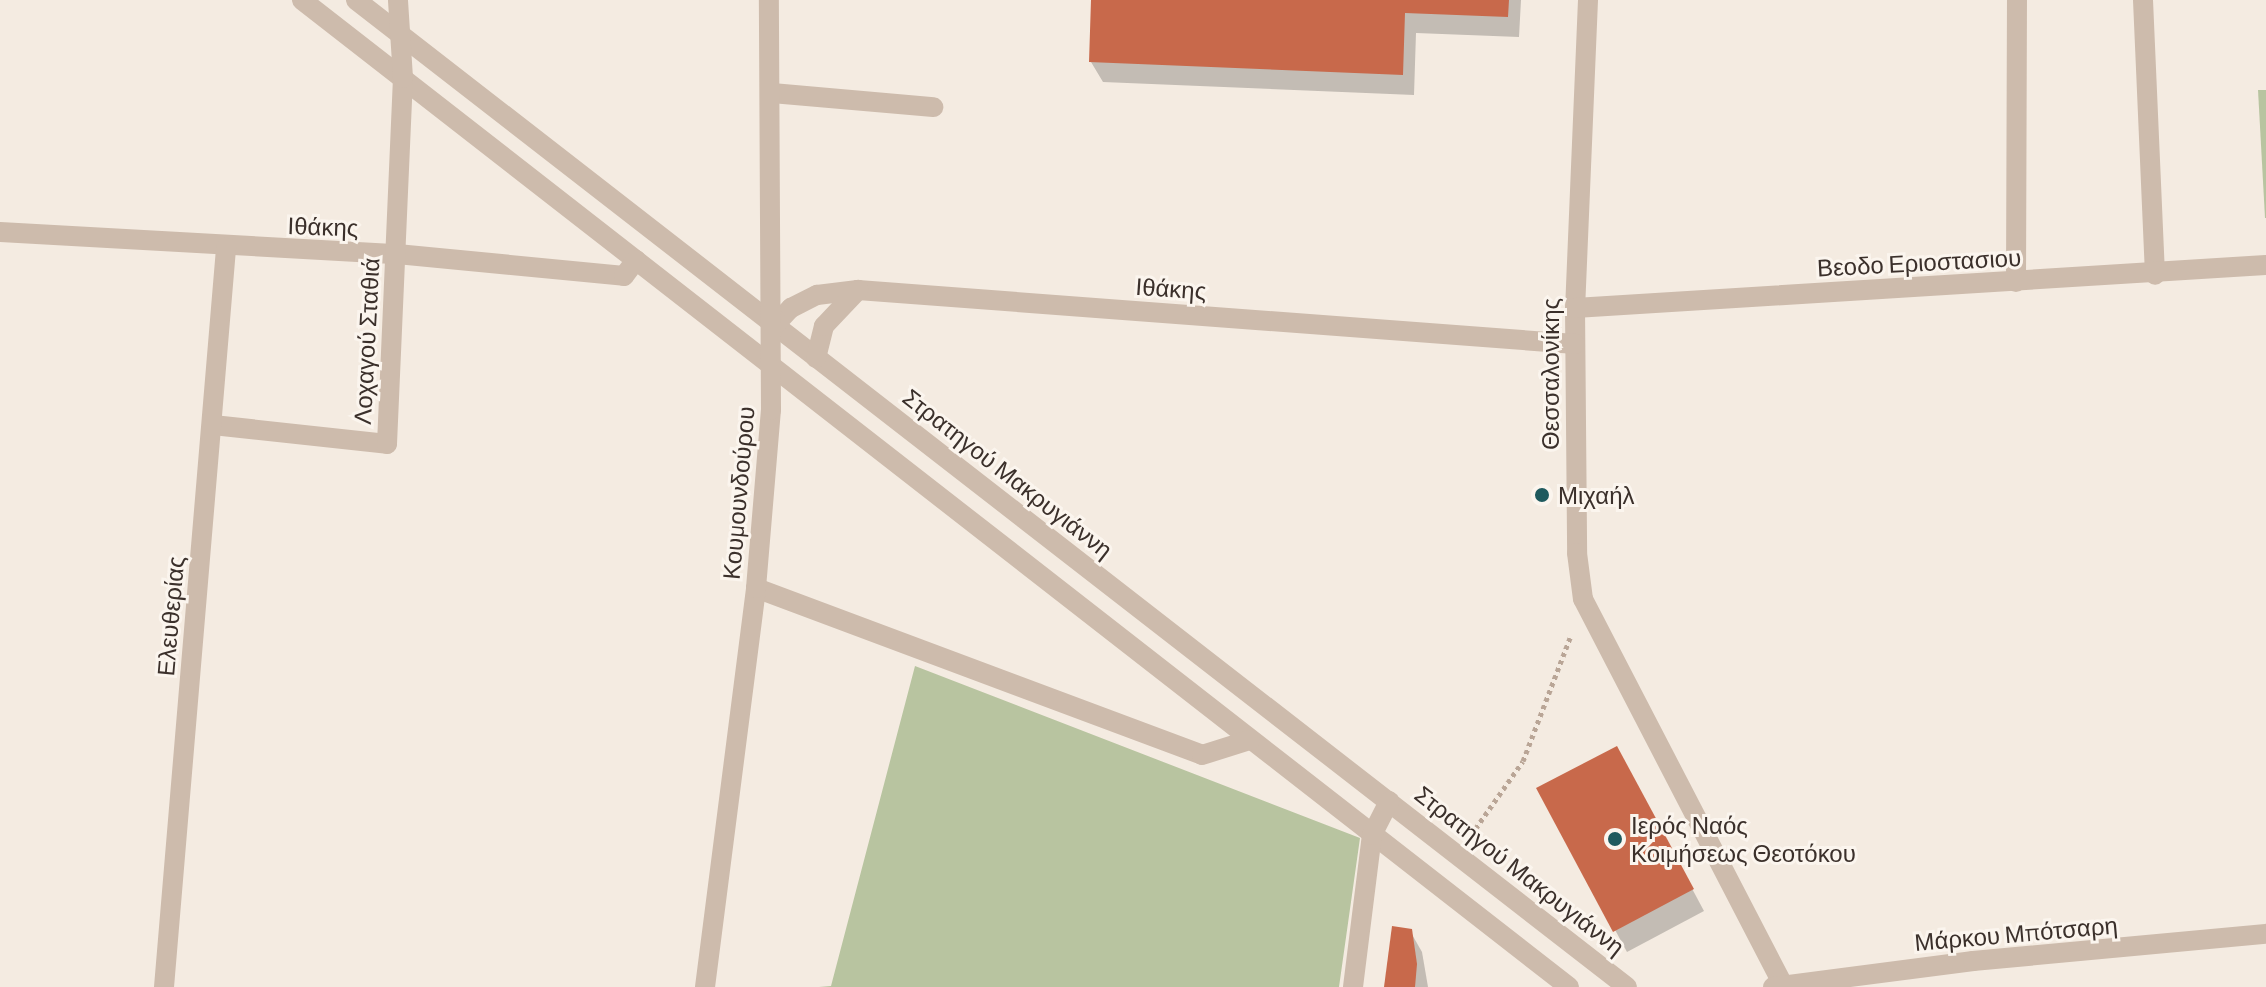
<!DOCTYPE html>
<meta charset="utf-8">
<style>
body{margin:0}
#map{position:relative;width:2266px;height:987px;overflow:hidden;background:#f4ebe1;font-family:Barlow,sans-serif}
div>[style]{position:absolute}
.green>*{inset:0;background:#b8c4a0}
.shadow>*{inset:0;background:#0003}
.building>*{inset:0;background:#c8694b}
.path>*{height:5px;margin-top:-2.5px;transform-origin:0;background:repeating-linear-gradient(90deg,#b9a596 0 4px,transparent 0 8px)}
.minor>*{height:20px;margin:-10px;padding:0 10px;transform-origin:10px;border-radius:10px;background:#cdbbac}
.dots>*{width:22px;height:22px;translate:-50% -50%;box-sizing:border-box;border:4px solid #fbf5ee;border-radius:50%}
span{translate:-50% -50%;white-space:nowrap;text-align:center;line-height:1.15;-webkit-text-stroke:6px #fbf5ee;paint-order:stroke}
.street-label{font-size:24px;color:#3b302b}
.poi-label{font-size:24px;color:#3b302b}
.left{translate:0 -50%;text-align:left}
</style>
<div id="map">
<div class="green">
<div style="clip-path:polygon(2258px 90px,2266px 90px,2266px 218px,2265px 218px)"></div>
<div style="clip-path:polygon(915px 666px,1360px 838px,1339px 987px,819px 987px,831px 986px)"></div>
</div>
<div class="shadow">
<div style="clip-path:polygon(1093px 0,1521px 0,1519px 37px,1416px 33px,1414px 95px,1103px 82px,1091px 62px)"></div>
<div style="clip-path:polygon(1628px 769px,1704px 911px,1627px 952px,1539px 789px)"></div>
<div style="clip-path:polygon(1410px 931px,1422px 952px,1428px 987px,1386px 987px)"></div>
</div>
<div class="building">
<div style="clip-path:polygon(1091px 0,1509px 0,1508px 17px,1405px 13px,1403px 75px,1089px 62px)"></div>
<div style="clip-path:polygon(1617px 746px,1694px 889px,1613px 932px,1536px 788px)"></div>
<div style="clip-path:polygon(1392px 926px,1412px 929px,1417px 964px,1415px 987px,1384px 987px)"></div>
</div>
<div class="path">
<div style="left:1471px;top:835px;width:90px;rotate:-54.9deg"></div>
<div style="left:1523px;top:761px;width:132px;rotate:-69.1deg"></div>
</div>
<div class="minor">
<div style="left:302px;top:0;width:1606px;rotate:37.92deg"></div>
<div style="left:356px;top:0;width:1609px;rotate:37.83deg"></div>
<div style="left:1588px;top:0;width:308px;rotate:92.4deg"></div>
<div style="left:1575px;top:308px;width:245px;rotate:89.5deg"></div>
<div style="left:1577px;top:553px;width:46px;rotate:82.6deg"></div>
<div style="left:1583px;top:599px;width:437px;rotate:62.6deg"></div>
<div style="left:2143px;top:0;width:275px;rotate:87.5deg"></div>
<div style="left:772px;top:93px;width:162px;rotate:5deg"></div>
<div style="left:0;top:232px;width:398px;rotate:3.2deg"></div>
<div style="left:397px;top:254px;width:228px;rotate:5.5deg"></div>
<div style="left:624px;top:276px;width:20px;rotate:-53deg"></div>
<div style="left:2016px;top:282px;width:282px;rotate:-89.8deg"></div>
<div style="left:1575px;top:308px;width:692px;rotate:-3.56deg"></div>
<div style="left:774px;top:326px;width:25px;rotate:-47deg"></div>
<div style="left:791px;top:308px;width:29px;rotate:-27deg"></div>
<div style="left:817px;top:295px;width:41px;rotate:-7deg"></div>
<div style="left:858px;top:290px;width:719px;rotate:4.31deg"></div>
<div style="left:816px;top:358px;width:33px;rotate:-76deg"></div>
<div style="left:824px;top:326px;width:50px;rotate:-46.6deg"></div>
<div style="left:213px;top:425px;width:175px;rotate:6.2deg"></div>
<div style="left:387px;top:444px;width:366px;rotate:-87.5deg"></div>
<div style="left:403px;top:78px;width:78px;rotate:-93.7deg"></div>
<div style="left:756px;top:588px;width:476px;rotate:20.5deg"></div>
<div style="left:1202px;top:755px;width:50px;rotate:-17.4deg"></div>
<div style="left:164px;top:987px;width:742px;rotate:-85.2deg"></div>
<div style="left:705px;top:987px;width:402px;rotate:-82.7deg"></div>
<div style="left:756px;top:588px;width:179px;rotate:-85.2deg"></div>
<div style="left:771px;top:410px;width:410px;rotate:-90.3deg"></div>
<div style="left:1353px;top:987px;width:153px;rotate:-82.9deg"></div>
<div style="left:1372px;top:835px;width:38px;rotate:-63deg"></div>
<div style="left:1773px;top:987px;width:202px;rotate:-7.4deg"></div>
<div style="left:1973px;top:961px;width:294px;rotate:-5.3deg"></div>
</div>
<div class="dots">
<div style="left:1542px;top:495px;background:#1f5a5e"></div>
<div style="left:1615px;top:839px;background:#1f5a5e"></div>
</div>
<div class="street-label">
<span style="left:323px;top:226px;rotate:2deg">Ιθάκης</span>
<span style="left:1919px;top:262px;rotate:-3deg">Βεοδο Εριοστασιου</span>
<span style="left:1171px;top:288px;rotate:4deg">Ιθάκης</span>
<span style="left:366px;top:341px;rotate:-87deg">Λοχαγού Σταθιά</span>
<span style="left:1550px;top:374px;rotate:-90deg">Θεσσαλονίκης</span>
<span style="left:1008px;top:473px;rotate:38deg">Στρατηγού Μακρυγιάννη</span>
<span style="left:738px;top:493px;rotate:-85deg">Κουμουνδούρου</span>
<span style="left:170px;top:616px;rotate:-85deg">Ελευθερίας</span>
<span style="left:1520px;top:870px;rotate:38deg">Στρατηγού Μακρυγιάννη</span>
<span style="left:2016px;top:933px;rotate:-5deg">Μάρκου Μπότσαρη</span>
</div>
<div class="poi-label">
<span class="left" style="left:1558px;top:495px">Μιχαήλ</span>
<span class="left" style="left:1631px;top:839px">Ιερός Ναός<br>Κοιμήσεως Θεοτόκου</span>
</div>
</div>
